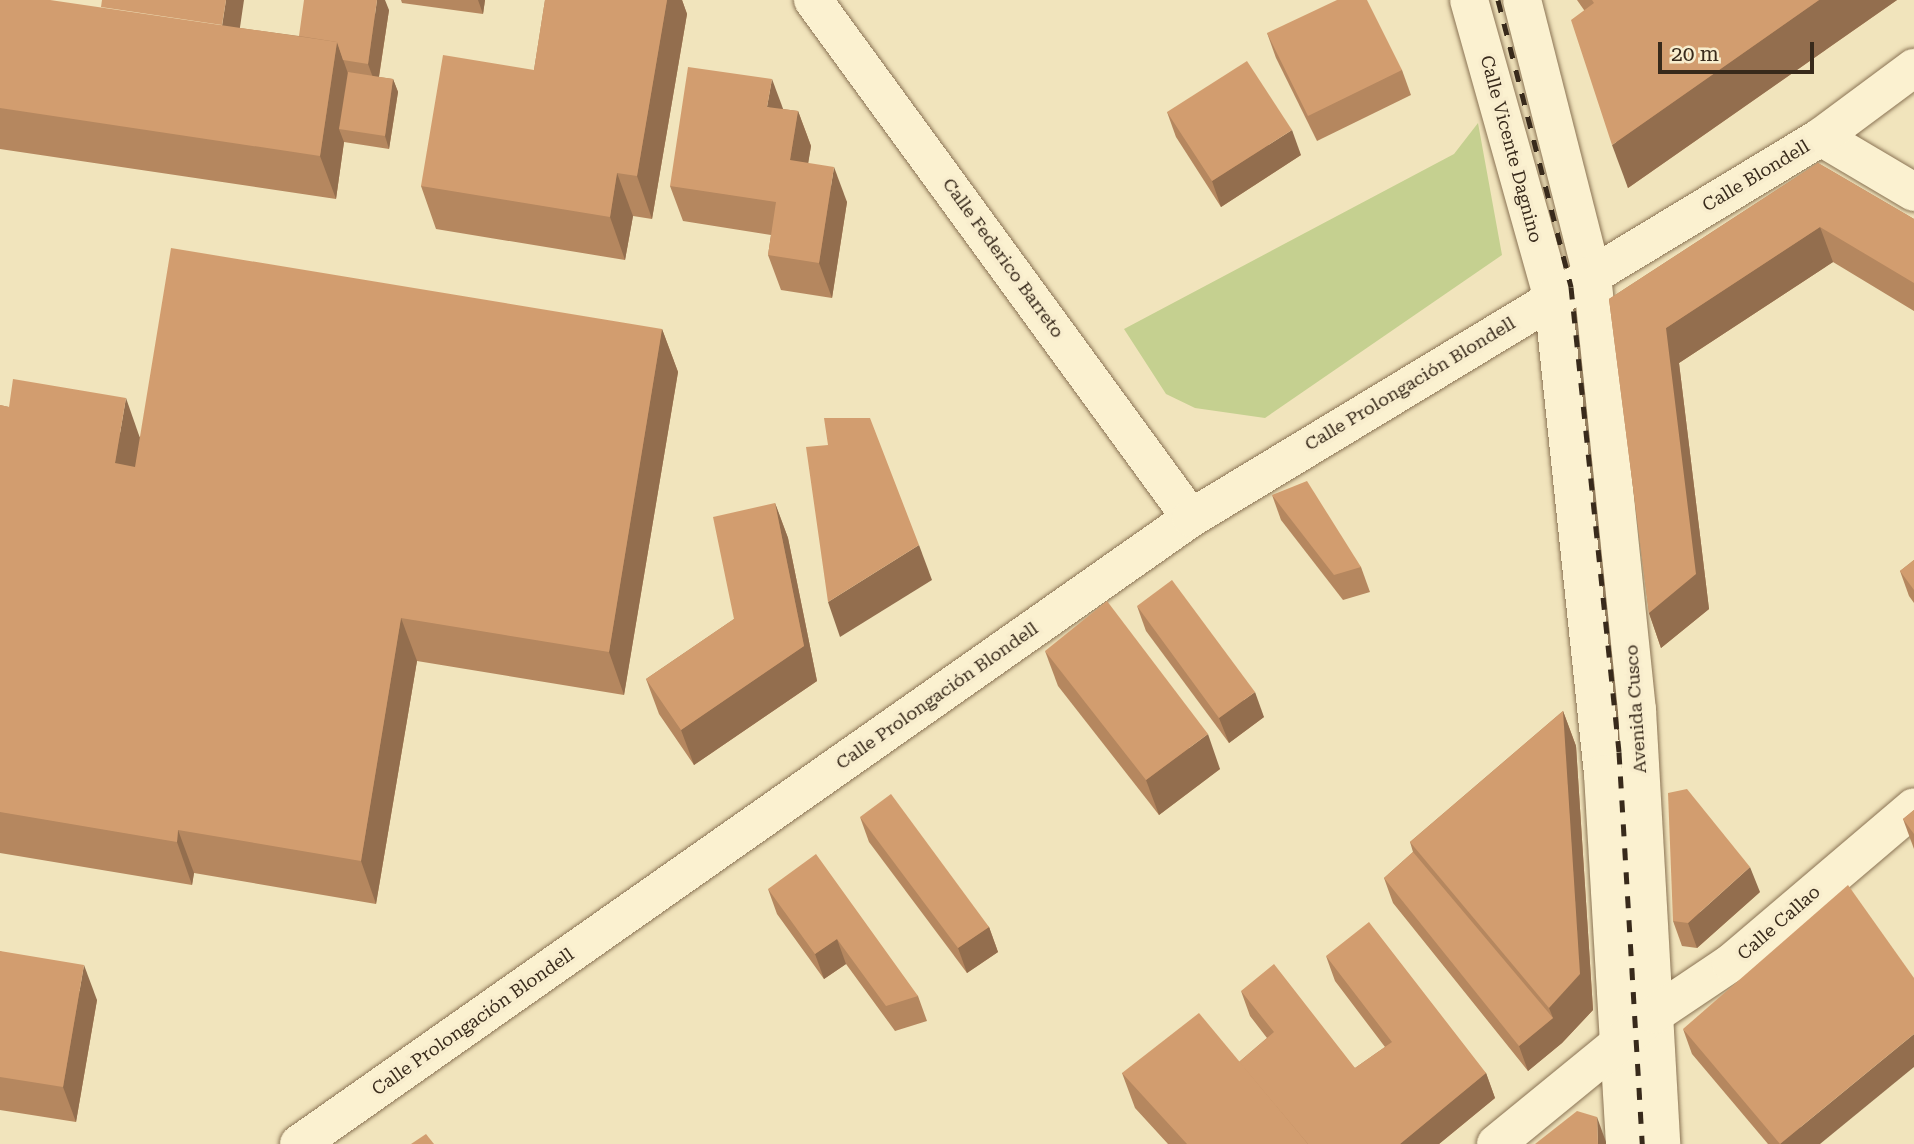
<!DOCTYPE html>
<meta charset="utf-8">
<style>
body{margin:0}
#map{position:relative;width:1914px;height:1144px;overflow:hidden;background:#f1e4bc;font-family:"Roboto Serif",serif}
div>[style]{position:absolute}
.green>*{inset:0;background:#c5d090}
.roads{filter:drop-shadow(0 0 2px #8a7354) drop-shadow(0 0 2px #8a7354)}
.minor>*{height:38px;margin:-19px;padding:0 19px;transform-origin:19px;border-radius:19px;background:#fbf1d0}
.rail>*{height:5px;margin-top:-2.5px;transform-origin:0;background:repeating-linear-gradient(90deg,#382a1b 0 12px,transparent 0 24px)}
.wall>*{inset:0;background:#b5875f}
.shaded-wall>*{inset:0;background:#936e4e}
.building>*{inset:0;background:#d29d6f}
span{translate:-50% -50%;white-space:nowrap;text-align:center;line-height:1.15;-webkit-text-stroke:7px #f8edcd;paint-order:stroke}
.street-label{font-size:18px;color:#382a1b}
.scale{position:absolute;left:1658px;top:42px;width:156px;height:32px;box-sizing:border-box;border:4px solid #382a1b;border-top:0;padding-left:9px;font-size:21px;line-height:24px;white-space:nowrap;color:#382a1b;-webkit-text-stroke:5px #f8edcd;paint-order:stroke}
</style>
<div id="map">
<div class="green">
<div style="clip-path:polygon(1478px 123px,1502px 255px,1265px 418px,1195px 408px,1166px 394px,1124px 329px,1454px 154px)"></div>
</div>
<div class="roads">
<div class="minor">
<div style="left:813px;top:0;width:641px;rotate:53.88deg"></div>
<div style="left:1469px;top:0;width:310px;rotate:74.3deg"></div>
<div style="left:1553px;top:298px;width:479px;rotate:84deg"></div>
<div style="left:1603px;top:774px;width:371px;rotate:86.6deg"></div>
<div style="left:1522px;top:0;width:284px;rotate:75.7deg"></div>
<div style="left:1592px;top:275px;width:437px;rotate:84.1deg"></div>
<div style="left:1637px;top:710px;width:435px;rotate:86.8deg"></div>
<div style="left:1821px;top:137px;width:108px;rotate:30.6deg"></div>
<div style="left:299px;top:1144px;width:1090px;rotate:-35.06deg"></div>
<div style="left:1191px;top:518px;width:736px;rotate:-31.16deg"></div>
<div style="left:1821px;top:137px;width:116px;rotate:-36.6deg"></div>
<div style="left:1496px;top:1144px;width:205px;rotate:-39.3deg"></div>
<div style="left:1655px;top:1014px;width:92px;rotate:-33.9deg"></div>
<div style="left:1731px;top:963px;width:240px;rotate:-40.4deg"></div>
</div>
</div>
<div class="rail">
<div style="left:1498px;top:0;width:296px;rotate:75.7deg"></div>
<div style="left:1571px;top:287px;width:467px;rotate:84.1deg"></div>
<div style="left:1619px;top:752px;width:393px;rotate:86.6deg"></div>
</div>
<div class="wall">
<div style="clip-path:polygon(0 0,240px 28px,299px 36px,389px 10px,379px 77px,393px 79px,398px 92px,389px 149px,344px 142px,336px 199px,0 149px)"></div>
<div style="clip-path:polygon(401px 0,485px 0,483px 14px,402px 3px)"></div>
<div style="clip-path:polygon(545px 0,682px 0,687px 14px,652px 219px,633px 216px,625px 260px,436px 229px,421px 186px,534px 70px)"></div>
<div style="clip-path:polygon(1577px 0,1897px 0,1628px 188px,1584px 10px)"></div>
<div style="clip-path:polygon(1267px 33px,1402px 70px,1411px 95px,1317px 141px,1276px 58px)"></div>
<div style="clip-path:polygon(783px 109px,798px 111px,811px 146px,808px 163px,847px 202px,832px 298px,781px 290px,768px 255px,771px 235px,683px 221px,670px 186px)"></div>
<div style="clip-path:polygon(1167px 112px,1301px 155px,1221px 207px,1176px 137px)"></div>
<div style="clip-path:polygon(1818px 163px,1914px 219px,1914px 311px,1833px 262px,1679px 363px,1709px 609px,1661px 648px,1649px 613px,1609px 299px)"></div>
<div style="clip-path:polygon(662px 329px,678px 372px,624px 695px,417px 661px,376px 904px,194px 873px,192px 885px,0 853px,0 405px,140px 437px)"></div>
<div style="clip-path:polygon(1272px 495px,1361px 567px,1370px 592px,1343px 600px,1281px 520px)"></div>
<div style="clip-path:polygon(775px 503px,788px 538px,817px 681px,694px 765px,659px 714px,646px 679px,734px 619px)"></div>
<div style="clip-path:polygon(1914px 560px,1914px 603px,1909px 596px,1900px 571px)"></div>
<div style="clip-path:polygon(1137px 606px,1264px 717px,1229px 743px,1146px 631px)"></div>
<div style="clip-path:polygon(1045px 651px,1220px 769px,1159px 815px,1058px 686px)"></div>
<div style="clip-path:polygon(1563px 711px,1576px 746px,1593px 1010px,1562px 1043px,1528px 1071px,1393px 903px,1384px 878px,1413px 852px,1410px 842px)"></div>
<div style="clip-path:polygon(1914px 810px,1914px 849px,1903px 819px)"></div>
<div style="clip-path:polygon(860px 817px,989px 927px,998px 952px,967px 973px,869px 842px)"></div>
<div style="clip-path:polygon(768px 889px,918px 996px,927px 1021px,895px 1031px,846px 964px,824px 979px,777px 914px)"></div>
<div style="clip-path:polygon(1760px 892px,1697px 948px,1682px 946px,1673px 921px)"></div>
<div style="clip-path:polygon(0 951px,97px 1000px,76px 1122px,0 1110px)"></div>
<div style="clip-path:polygon(1326px 956px,1486px 1073px,1495px 1098px,1439px 1144px,1168px 1144px,1135px 1108px,1122px 1073px,1239px 1062px,1267px 1038px,1250px 1016px,1241px 991px,1355px 1068px,1385px 1047px,1335px 981px)"></div>
<div style="clip-path:polygon(1683px 1029px,1820px 1144px,1768px 1144px,1692px 1054px)"></div>
</div>
<div class="shaded-wall">
<div style="clip-path:polygon(226px 0,244px 0,234px 68px,221px 33px)"></div>
<div style="clip-path:polygon(377px 0,385px 0,389px 10px,377px 89px,368px 64px)"></div>
<div style="clip-path:polygon(478px 0,485px 0,483px 14px)"></div>
<div style="clip-path:polygon(667px 0,682px 0,687px 14px,652px 219px,637px 176px)"></div>
<div style="clip-path:polygon(1819px 0,1897px 0,1628px 188px,1612px 145px)"></div>
<div style="clip-path:polygon(337px 42px,352px 85px,339px 129px,344px 142px,336px 199px,320px 156px)"></div>
<div style="clip-path:polygon(393px 79px,398px 92px,389px 149px,385px 136px)"></div>
<div style="clip-path:polygon(772px 79px,785px 114px,767px 107px)"></div>
<div style="clip-path:polygon(798px 111px,811px 146px,803px 195px,790px 160px)"></div>
<div style="clip-path:polygon(1292px 130px,1301px 155px,1221px 207px,1212px 181px)"></div>
<div style="clip-path:polygon(834px 167px,847px 202px,832px 298px,819px 263px)"></div>
<div style="clip-path:polygon(617px 173px,633px 216px,625px 260px,610px 217px)"></div>
<div style="clip-path:polygon(1820px 227px,1833px 262px,1679px 363px,1709px 609px,1661px 648px,1649px 613px,1666px 328px)"></div>
<div style="clip-path:polygon(662px 329px,678px 372px,624px 695px,609px 652px)"></div>
<div style="clip-path:polygon(126px 398px,141px 441px,131px 506px,115px 463px)"></div>
<div style="clip-path:polygon(775px 503px,788px 538px,817px 681px,694px 765px,681px 730px,804px 646px)"></div>
<div style="clip-path:polygon(919px 545px,932px 580px,840px 637px,828px 602px)"></div>
<div style="clip-path:polygon(401px 618px,417px 661px,376px 904px,361px 861px)"></div>
<div style="clip-path:polygon(1255px 692px,1264px 717px,1229px 743px,1219px 718px)"></div>
<div style="clip-path:polygon(1563px 711px,1576px 746px,1593px 1010px,1562px 1043px,1528px 1071px,1519px 1046px,1553px 1018px,1549px 1008px)"></div>
<div style="clip-path:polygon(1208px 734px,1220px 769px,1159px 815px,1146px 780px)"></div>
<div style="clip-path:polygon(178px 830px,194px 873px,192px 885px,177px 842px)"></div>
<div style="clip-path:polygon(1750px 867px,1760px 892px,1697px 948px,1688px 923px)"></div>
<div style="clip-path:polygon(989px 927px,998px 952px,967px 973px,958px 948px)"></div>
<div style="clip-path:polygon(837px 939px,846px 964px,824px 979px,815px 954px)"></div>
<div style="clip-path:polygon(84px 965px,97px 1000px,76px 1122px,63px 1087px)"></div>
<div style="clip-path:polygon(1914px 1034px,1914px 1067px,1820px 1144px,1780px 1144px)"></div>
<div style="clip-path:polygon(1486px 1073px,1495px 1098px,1439px 1144px,1400px 1144px)"></div>
<div style="clip-path:polygon(1597px 1117px,1606px 1142px,1606px 1144px,1598px 1144px)"></div>
</div>
<div class="building">
<div style="clip-path:polygon(0 0,50px 0,337px 42px,320px 156px,0 108px)"></div>
<div style="clip-path:polygon(102px 0,226px 0,222px 25px,101px 7px)"></div>
<div style="clip-path:polygon(304px 0,377px 0,368px 64px,343px 60px,337px 42px,299px 36px)"></div>
<div style="clip-path:polygon(545px 0,667px 0,637px 176px,617px 173px,610px 217px,421px 186px,443px 55px,534px 70px)"></div>
<div style="clip-path:polygon(1337px 0,1367px 0,1402px 70px,1308px 116px,1267px 33px)"></div>
<div style="clip-path:polygon(1592px 0,1819px 0,1612px 145px,1571px 20px,1594px 3px)"></div>
<div style="clip-path:polygon(1247px 61px,1292px 130px,1212px 181px,1167px 112px)"></div>
<div style="clip-path:polygon(688px 67px,772px 79px,767px 107px,798px 111px,790px 160px,834px 167px,819px 263px,768px 255px,776px 202px,670px 186px)"></div>
<div style="clip-path:polygon(348px 72px,393px 79px,385px 136px,339px 129px)"></div>
<div style="clip-path:polygon(1818px 163px,1914px 219px,1914px 283px,1820px 227px,1666px 328px,1696px 574px,1649px 613px,1609px 299px)"></div>
<div style="clip-path:polygon(171px 248px,662px 329px,609px 652px,401px 618px,361px 861px,178px 830px,177px 842px,0 812px,0 405px,9px 407px,13px 379px,126px 398px,115px 463px,135px 467px)"></div>
<div style="clip-path:polygon(824px 418px,870px 418px,919px 545px,828px 602px,806px 447px,828px 445px)"></div>
<div style="clip-path:polygon(1307px 481px,1361px 567px,1334px 575px,1272px 495px)"></div>
<div style="clip-path:polygon(775px 503px,804px 646px,681px 730px,646px 679px,734px 619px,713px 517px)"></div>
<div style="clip-path:polygon(1914px 560px,1914px 590px,1900px 571px)"></div>
<div style="clip-path:polygon(1172px 580px,1255px 692px,1219px 718px,1137px 606px)"></div>
<div style="clip-path:polygon(1107px 601px,1208px 734px,1146px 780px,1045px 651px)"></div>
<div style="clip-path:polygon(1563px 711px,1580px 974px,1549px 1008px,1410px 842px)"></div>
<div style="clip-path:polygon(1687px 789px,1750px 867px,1688px 923px,1673px 921px,1668px 793px)"></div>
<div style="clip-path:polygon(891px 794px,989px 927px,958px 948px,860px 817px)"></div>
<div style="clip-path:polygon(1914px 810px,1914px 834px,1903px 819px)"></div>
<div style="clip-path:polygon(1413px 852px,1553px 1018px,1519px 1046px,1384px 878px)"></div>
<div style="clip-path:polygon(816px 854px,918px 996px,886px 1006px,837px 939px,815px 954px,768px 889px)"></div>
<div style="clip-path:polygon(1848px 885px,1914px 978px,1914px 1034px,1780px 1144px,1683px 1029px)"></div>
<div style="clip-path:polygon(1369px 922px,1486px 1073px,1400px 1144px,1308px 1144px,1239px 1062px,1274px 1032px,1241px 991px,1274px 964px,1355px 1068px,1392px 1042px,1326px 956px)"></div>
<div style="clip-path:polygon(0 951px,84px 965px,63px 1087px,0 1077px)"></div>
<div style="clip-path:polygon(1199px 1013px,1308px 1144px,1187px 1144px,1122px 1073px)"></div>
<div style="clip-path:polygon(1577px 1111px,1597px 1117px,1598px 1144px,1535px 1144px)"></div>
<div style="clip-path:polygon(426px 1134px,434px 1144px,411px 1144px)"></div>
</div>
<div class="street-label">
<span style="left:1511px;top:149px;rotate:75deg">Calle Vicente Dagnino</span>
<span style="left:1756px;top:176px;rotate:-31deg">Calle Blondell</span>
<span style="left:1003px;top:258px;rotate:54deg">Calle Federico Barreto</span>
<span style="left:1410px;top:384px;rotate:-31deg">Calle Prolongación Blondell</span>
<span style="left:937px;top:696px;rotate:-35deg">Calle Prolongación Blondell</span>
<span style="left:1636px;top:709px;rotate:-94deg">Avenida Cusco</span>
<span style="left:1779px;top:923px;rotate:-41deg">Calle Callao</span>
<span style="left:473px;top:1022px;rotate:-35deg">Calle Prolongación Blondell</span>
</div>
<div class="scale">20 m</div>
</div>
